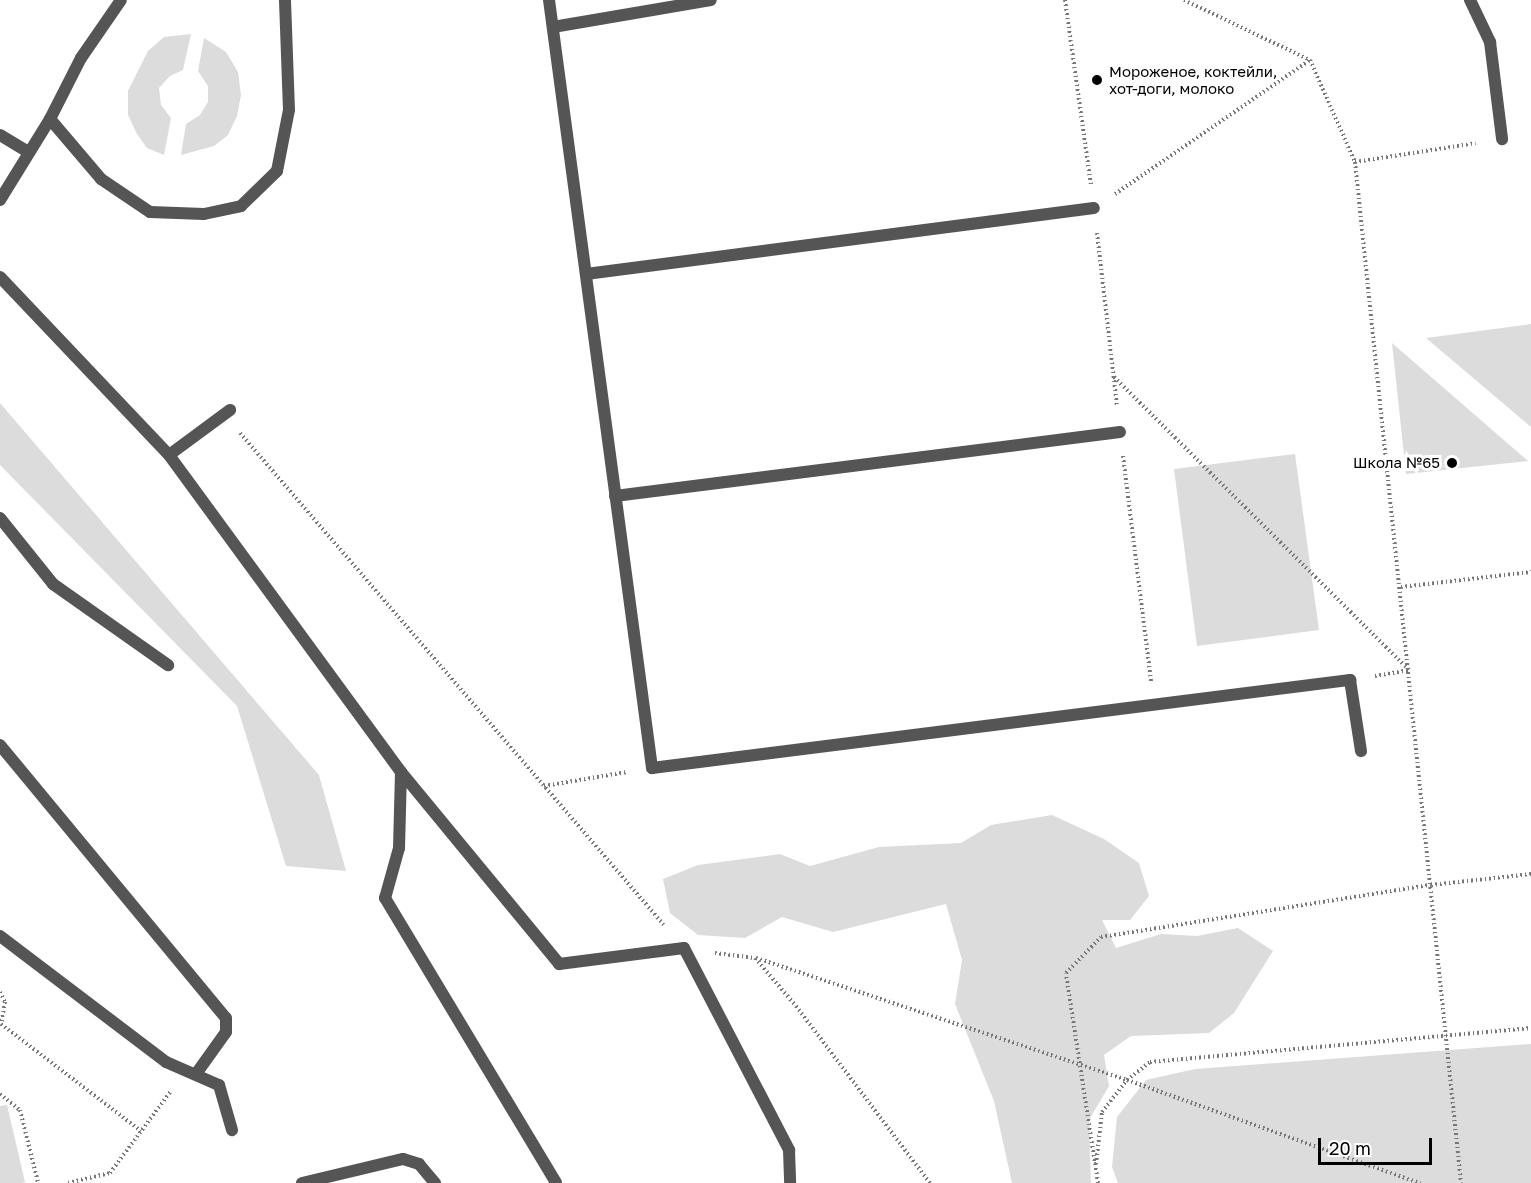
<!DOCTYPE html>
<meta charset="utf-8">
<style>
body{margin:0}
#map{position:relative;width:1531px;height:1183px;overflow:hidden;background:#fff;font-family:"Golos Text",sans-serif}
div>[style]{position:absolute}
.green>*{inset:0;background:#dcdcdc}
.path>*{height:4px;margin-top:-2px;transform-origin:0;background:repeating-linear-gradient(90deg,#777 0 1.5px,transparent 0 4.5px)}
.lane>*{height:12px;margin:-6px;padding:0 6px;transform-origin:6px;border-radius:6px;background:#555}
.street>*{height:12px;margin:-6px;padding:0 6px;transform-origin:6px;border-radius:6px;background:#555}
.dots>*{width:16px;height:16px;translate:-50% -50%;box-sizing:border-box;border:3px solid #fff;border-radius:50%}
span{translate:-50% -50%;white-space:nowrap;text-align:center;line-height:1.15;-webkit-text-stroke:6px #fff;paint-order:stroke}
.poi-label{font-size:15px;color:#000}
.left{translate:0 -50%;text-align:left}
.right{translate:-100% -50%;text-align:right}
.scale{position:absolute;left:1318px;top:1138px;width:114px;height:27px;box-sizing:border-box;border:3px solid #000;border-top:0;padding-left:8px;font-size:18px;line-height:21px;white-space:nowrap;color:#000;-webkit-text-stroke:4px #fff;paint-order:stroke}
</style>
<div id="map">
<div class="green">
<div style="clip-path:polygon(191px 34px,183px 70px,170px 76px,159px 88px,161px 105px,171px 118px,164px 155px,147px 148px,137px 134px,128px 115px,128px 91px,148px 51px,164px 37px)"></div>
<div style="clip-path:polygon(204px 38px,226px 52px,238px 72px,241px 95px,237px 116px,228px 135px,214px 146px,181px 155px,186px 124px,200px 115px,208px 102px,208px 86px,198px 71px)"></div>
<div style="clip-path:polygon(1531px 324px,1531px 427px,1426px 338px)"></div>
<div style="clip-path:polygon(1392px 343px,1528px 461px,1406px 474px)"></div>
<div style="clip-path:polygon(0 403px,319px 775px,346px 871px,286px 866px,237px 706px,0 465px)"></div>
<div style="clip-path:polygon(1295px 454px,1319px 630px,1197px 646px,1174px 469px)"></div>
<div style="clip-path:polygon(1052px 815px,1104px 839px,1139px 863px,1149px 896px,1130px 920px,1102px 920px,1116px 948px,1161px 934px,1197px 936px,1238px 928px,1273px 951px,1234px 1013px,1209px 1033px,1131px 1036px,1104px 1055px,1109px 1086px,1089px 1120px,1091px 1183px,1012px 1183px,994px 1101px,955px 1004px,962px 960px,946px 904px,833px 932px,782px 917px,745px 938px,698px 935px,670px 913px,663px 879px,698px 865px,780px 854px,810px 866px,879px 847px,961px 843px,991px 825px)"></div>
<div style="clip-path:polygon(1531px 1044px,1531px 1183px,1118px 1183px,1112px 1167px,1117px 1117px,1146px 1080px,1195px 1069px)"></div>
<div style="clip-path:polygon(7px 1105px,25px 1182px,22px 1183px,0 1183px,0 1106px)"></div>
</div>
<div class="path">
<div style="left:1065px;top:0;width:186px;rotate:82deg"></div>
<div style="left:1184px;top:0;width:140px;rotate:25.5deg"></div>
<div style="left:1310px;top:60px;width:111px;rotate:66.2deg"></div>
<div style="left:1355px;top:162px;width:1026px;rotate:84.07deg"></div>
<div style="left:1355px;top:162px;width:122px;rotate:-8.9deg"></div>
<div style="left:1115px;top:194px;width:237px;rotate:-34.5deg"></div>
<div style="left:1097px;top:233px;width:175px;rotate:83.4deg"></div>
<div style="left:1114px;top:377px;width:416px;rotate:44.8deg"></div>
<div style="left:240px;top:433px;width:649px;rotate:49.25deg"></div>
<div style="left:1123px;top:456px;width:227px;rotate:82.9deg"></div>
<div style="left:1401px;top:587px;width:131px;rotate:-6.6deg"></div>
<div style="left:1375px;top:676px;width:35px;rotate:-10deg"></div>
<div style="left:544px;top:786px;width:84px;rotate:-9.6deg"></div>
<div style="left:715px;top:953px;width:40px;rotate:7.1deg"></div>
<div style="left:755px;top:958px;width:63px;rotate:49.5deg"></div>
<div style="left:796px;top:1006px;width:222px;rotate:52.9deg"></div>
<div style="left:756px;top:958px;width:391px;rotate:18.2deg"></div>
<div style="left:1127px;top:1080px;width:311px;rotate:19.4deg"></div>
<div style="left:0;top:992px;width:11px;rotate:63deg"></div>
<div style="left:5px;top:1002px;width:23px;rotate:100deg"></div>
<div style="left:1px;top:1024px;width:176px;rotate:37.4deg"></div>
<div style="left:0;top:1094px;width:26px;rotate:39deg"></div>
<div style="left:20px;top:1110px;width:75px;rotate:76.1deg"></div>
<div style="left:1096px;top:1164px;width:52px;rotate:-83.4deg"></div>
<div style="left:1102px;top:1112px;width:41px;rotate:-52deg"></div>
<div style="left:1127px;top:1080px;width:29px;rotate:-38deg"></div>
<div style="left:1150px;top:1062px;width:383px;rotate:-5.1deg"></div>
<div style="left:68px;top:1183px;width:43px;rotate:-13.4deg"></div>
<div style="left:110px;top:1173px;width:102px;rotate:-53.4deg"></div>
<div style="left:1098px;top:1183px;width:212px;rotate:-98.7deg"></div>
<div style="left:1066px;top:973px;width:50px;rotate:-45.8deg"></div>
<div style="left:1101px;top:937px;width:334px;rotate:-9deg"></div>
<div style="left:1431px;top:885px;width:101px;rotate:-6.3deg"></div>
</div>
<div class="lane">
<div style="left:549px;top:0;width:775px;rotate:82.36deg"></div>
<div style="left:652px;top:768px;width:704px;rotate:-7.19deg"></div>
<div style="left:1350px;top:680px;width:72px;rotate:81.2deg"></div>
<div style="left:1470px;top:0;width:47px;rotate:64.5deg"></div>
<div style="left:1490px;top:42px;width:98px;rotate:82.9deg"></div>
<div style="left:553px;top:27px;width:160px;rotate:-9.7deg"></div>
<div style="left:50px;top:119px;width:79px;rotate:49.6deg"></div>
<div style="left:101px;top:179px;width:59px;rotate:34deg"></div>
<div style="left:150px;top:212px;width:54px;rotate:2.1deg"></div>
<div style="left:204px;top:214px;width:38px;rotate:-12deg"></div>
<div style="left:241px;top:206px;width:50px;rotate:-44.2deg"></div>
<div style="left:277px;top:171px;width:62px;rotate:-78.9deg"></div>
<div style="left:289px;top:110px;width:110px;rotate:-92.1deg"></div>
<div style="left:0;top:135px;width:33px;rotate:31deg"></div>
<div style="left:586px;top:274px;width:512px;rotate:-7.4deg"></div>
<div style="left:0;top:277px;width:245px;rotate:46.5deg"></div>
<div style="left:169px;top:455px;width:393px;rotate:53.8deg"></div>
<div style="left:401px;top:772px;width:249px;rotate:50.5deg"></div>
<div style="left:559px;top:964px;width:126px;rotate:-7.3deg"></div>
<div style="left:684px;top:948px;width:228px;rotate:62.5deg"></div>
<div style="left:789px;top:1150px;width:33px;rotate:88deg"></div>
<div style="left:169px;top:455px;width:76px;rotate:-36.4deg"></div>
<div style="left:615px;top:496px;width:509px;rotate:-7.22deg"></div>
<div style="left:0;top:518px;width:85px;rotate:51.2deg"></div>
<div style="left:53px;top:584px;width:141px;rotate:35.2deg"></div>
<div style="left:0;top:745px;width:354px;rotate:50.4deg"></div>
<div style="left:226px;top:1018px;width:14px;rotate:90deg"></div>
<div style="left:226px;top:1032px;width:52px;rotate:125.5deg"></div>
<div style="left:401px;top:772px;width:76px;rotate:91.5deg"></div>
<div style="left:399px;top:848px;width:52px;rotate:105.6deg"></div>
<div style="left:385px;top:898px;width:332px;rotate:59deg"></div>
<div style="left:0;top:936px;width:208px;rotate:37.2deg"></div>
<div style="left:166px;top:1062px;width:58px;rotate:23.5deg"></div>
<div style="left:219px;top:1085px;width:47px;rotate:73.9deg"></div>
<div style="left:302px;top:1183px;width:104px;rotate:-13.4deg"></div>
<div style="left:403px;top:1159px;width:17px;rotate:17deg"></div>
<div style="left:419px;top:1164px;width:25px;rotate:50deg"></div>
</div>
<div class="street">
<div style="left:0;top:200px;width:95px;rotate:-58.3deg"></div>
<div style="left:50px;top:119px;width:68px;rotate:-63.1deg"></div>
<div style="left:81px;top:58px;width:70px;rotate:-55.4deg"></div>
</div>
<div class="dots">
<div style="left:1097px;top:80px;background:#000"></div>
<div style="left:1452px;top:463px;background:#000"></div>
</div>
<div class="poi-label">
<span class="left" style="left:1109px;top:80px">Мороженое, коктейли,<br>хот-доги, молоко</span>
<span class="right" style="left:1440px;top:463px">Школа №65</span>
</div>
<div class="scale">20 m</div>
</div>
